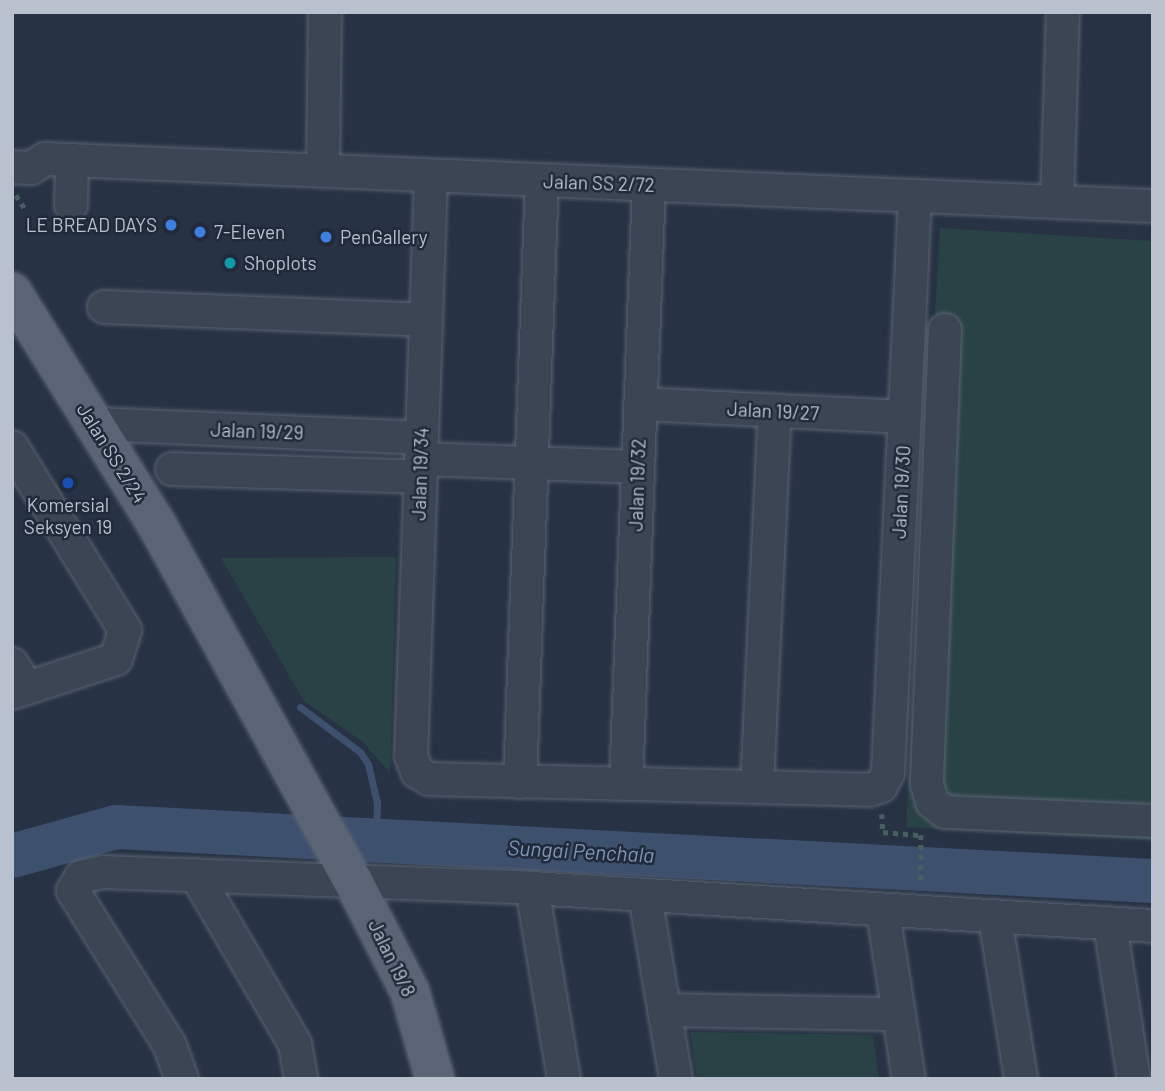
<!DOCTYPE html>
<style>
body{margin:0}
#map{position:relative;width:1165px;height:1091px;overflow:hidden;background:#273345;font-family:Barlow,sans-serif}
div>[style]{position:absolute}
.green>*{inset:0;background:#294246}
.stream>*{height:7px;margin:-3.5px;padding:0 3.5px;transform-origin:3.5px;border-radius:3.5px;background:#3d506e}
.river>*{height:44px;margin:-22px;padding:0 22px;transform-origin:22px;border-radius:22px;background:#3d506e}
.path>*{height:4.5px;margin-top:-2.25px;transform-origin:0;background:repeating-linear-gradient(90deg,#485f62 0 5px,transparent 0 10px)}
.roads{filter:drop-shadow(0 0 2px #5a6372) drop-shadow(0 0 2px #5a6372)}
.minor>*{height:32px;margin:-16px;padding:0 16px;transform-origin:16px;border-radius:16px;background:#3c4554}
.major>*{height:38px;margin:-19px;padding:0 19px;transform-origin:19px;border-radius:19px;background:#5a6474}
.dots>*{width:19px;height:19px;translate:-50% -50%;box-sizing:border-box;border:4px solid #202a3a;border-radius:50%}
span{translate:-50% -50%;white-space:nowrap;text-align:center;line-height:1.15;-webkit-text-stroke:5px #202a3a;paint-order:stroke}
.street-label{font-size:19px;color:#b9c1ce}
.poi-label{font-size:19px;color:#b9c1ce}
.right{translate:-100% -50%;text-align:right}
.left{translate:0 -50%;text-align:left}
.water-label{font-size:21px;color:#8096b5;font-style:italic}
.frame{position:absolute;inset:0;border:14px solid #b9c1ce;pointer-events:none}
</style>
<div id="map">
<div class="green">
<div style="clip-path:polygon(940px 228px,1153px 241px,1153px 840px,906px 827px)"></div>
<div style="clip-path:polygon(396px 557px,390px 773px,363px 742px,304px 701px,221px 558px)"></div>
<div style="clip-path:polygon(690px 1032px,873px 1035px,879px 1079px,697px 1079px)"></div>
</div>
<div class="stream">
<div style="left:300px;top:707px;width:75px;rotate:36.9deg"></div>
<div style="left:360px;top:752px;width:14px;rotate:56deg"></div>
<div style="left:368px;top:764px;width:39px;rotate:77deg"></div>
<div style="left:377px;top:802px;width:40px;rotate:91.4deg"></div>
</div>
<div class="river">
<div style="left:12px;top:856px;width:108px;rotate:-15.6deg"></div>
<div style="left:116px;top:827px;width:1038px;rotate:2.98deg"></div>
</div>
<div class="path">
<div style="left:16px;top:195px;width:17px;rotate:57deg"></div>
<div style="left:882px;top:814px;width:18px;rotate:87deg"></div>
<div style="left:883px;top:832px;width:38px;rotate:5deg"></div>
<div style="left:921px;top:835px;width:50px;rotate:90deg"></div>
</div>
<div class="roads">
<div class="minor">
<div style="left:12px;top:167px;width:19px;rotate:3deg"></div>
<div style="left:31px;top:168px;width:17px;rotate:-33deg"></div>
<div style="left:45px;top:159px;width:1109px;rotate:2.43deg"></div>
<div style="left:323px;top:171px;width:159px;rotate:-89.3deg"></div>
<div style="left:431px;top:176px;width:580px;rotate:91.97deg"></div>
<div style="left:411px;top:756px;width:17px;rotate:69deg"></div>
<div style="left:417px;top:772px;width:14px;rotate:30deg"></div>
<div style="left:429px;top:779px;width:441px;rotate:1.4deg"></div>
<div style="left:870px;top:790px;width:12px;rotate:-20deg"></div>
<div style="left:881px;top:786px;width:15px;rotate:-62deg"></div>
<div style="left:888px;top:773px;width:578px;rotate:-87.32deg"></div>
<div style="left:1057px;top:202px;width:190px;rotate:-88.2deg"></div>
<div style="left:71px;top:205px;width:45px;rotate:-88.7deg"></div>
<div style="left:104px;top:307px;width:322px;rotate:2.3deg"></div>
<div style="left:945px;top:330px;width:454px;rotate:92.3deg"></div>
<div style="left:927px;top:784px;width:19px;rotate:74deg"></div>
<div style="left:932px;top:802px;width:16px;rotate:38deg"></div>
<div style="left:945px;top:812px;width:208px;rotate:2.5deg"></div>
<div style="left:640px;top:404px;width:265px;rotate:2.8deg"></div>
<div style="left:93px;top:424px;width:329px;rotate:2.4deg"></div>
<div style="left:12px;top:447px;width:215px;rotate:58.3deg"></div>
<div style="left:125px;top:630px;width:30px;rotate:107deg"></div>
<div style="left:116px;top:659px;width:109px;rotate:161.9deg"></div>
<div style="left:421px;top:459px;width:217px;rotate:2.1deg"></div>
<div style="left:172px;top:469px;width:248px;rotate:1.8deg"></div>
<div style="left:12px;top:664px;width:28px;rotate:58deg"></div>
<div style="left:520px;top:782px;width:602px;rotate:-87.91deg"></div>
<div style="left:626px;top:784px;width:599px;rotate:-87.8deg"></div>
<div style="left:757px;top:787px;width:376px;rotate:-87.3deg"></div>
<div style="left:196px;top:875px;width:196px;rotate:59.6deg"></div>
<div style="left:295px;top:1044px;width:36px;rotate:80deg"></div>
<div style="left:532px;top:888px;width:194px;rotate:80.5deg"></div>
<div style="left:645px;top:896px;width:186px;rotate:80.4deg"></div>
<div style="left:883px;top:912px;width:169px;rotate:81.2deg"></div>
<div style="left:995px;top:918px;width:163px;rotate:80.8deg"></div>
<div style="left:1110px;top:924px;width:157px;rotate:81.2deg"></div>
<div style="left:664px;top:1010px;width:235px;rotate:1deg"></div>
<div style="left:182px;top:1079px;width:37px;rotate:-110deg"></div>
<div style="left:169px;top:1044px;width:181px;rotate:-122.1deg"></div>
<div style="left:73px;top:891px;width:16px;rotate:-60deg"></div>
<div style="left:81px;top:877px;width:23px;rotate:-13deg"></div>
<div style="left:103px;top:872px;width:429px;rotate:2.1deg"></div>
<div style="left:532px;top:888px;width:622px;rotate:3.5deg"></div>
</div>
<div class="major">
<div style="left:12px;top:292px;width:274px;rotate:58.1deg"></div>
<div style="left:157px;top:525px;width:406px;rotate:61.2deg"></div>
<div style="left:353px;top:881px;width:125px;rotate:62.8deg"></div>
<div style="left:410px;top:992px;width:91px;rotate:74deg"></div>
</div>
</div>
<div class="dots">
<div style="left:171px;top:225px;background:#3f7fe0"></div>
<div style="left:200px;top:232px;background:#3f7fe0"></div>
<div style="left:326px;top:237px;background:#3f7fe0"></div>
<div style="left:230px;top:263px;background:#0f9aa8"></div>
<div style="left:68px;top:483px;background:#1a4fb4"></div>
</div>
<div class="street-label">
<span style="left:599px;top:183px;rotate:2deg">Jalan SS 2/72</span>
<span style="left:773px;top:411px;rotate:3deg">Jalan 19/27</span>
<span style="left:257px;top:431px;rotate:2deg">Jalan 19/29</span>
<span style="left:112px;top:453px;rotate:58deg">Jalan SS 2/24</span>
<span style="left:420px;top:474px;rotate:-88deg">Jalan 19/34</span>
<span style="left:637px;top:485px;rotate:-88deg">Jalan 19/32</span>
<span style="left:901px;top:492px;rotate:-87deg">Jalan 19/30</span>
<span style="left:392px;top:958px;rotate:64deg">Jalan 19/8</span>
</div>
<div class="poi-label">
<span class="right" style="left:157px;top:225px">LE BREAD DAYS</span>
<span class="left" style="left:214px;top:232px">7-Eleven</span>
<span class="left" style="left:340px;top:237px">PenGallery</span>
<span class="left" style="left:244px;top:263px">Shoplots</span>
<span style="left:68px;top:516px">Komersial<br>Seksyen 19</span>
</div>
<div class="water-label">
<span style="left:581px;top:851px;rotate:3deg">Sungai Penchala</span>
</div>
<div class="frame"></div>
</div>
